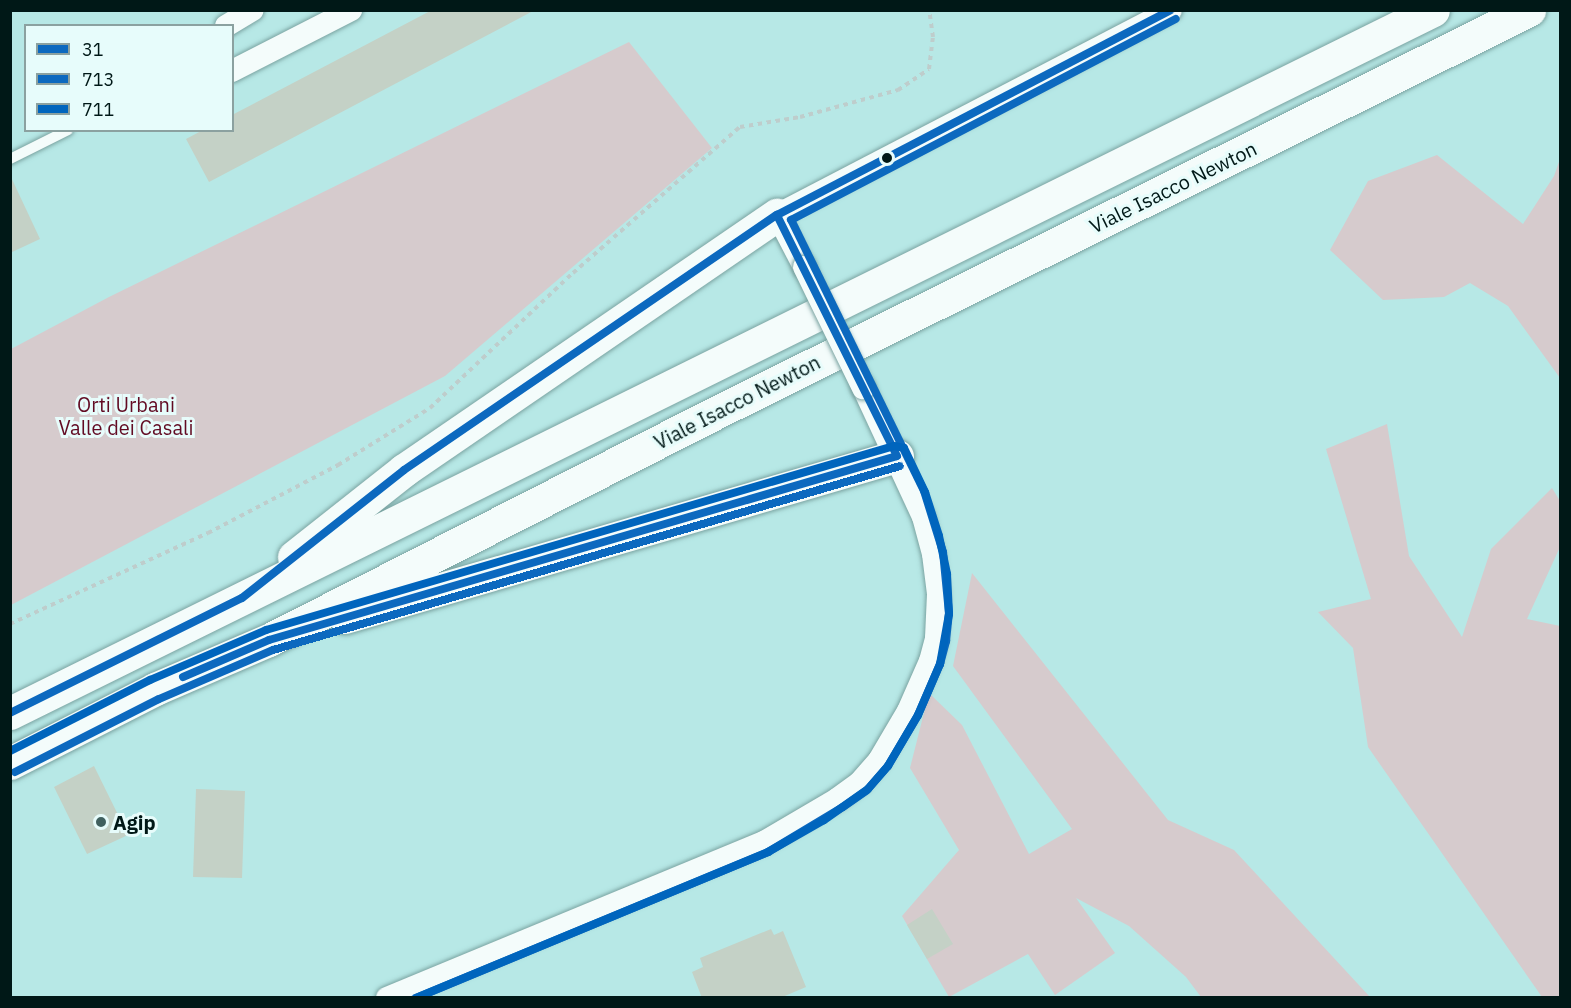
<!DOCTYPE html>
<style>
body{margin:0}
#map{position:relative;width:1571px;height:1008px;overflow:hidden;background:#b7e8e6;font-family:"IBM Plex Sans",sans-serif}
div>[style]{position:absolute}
.green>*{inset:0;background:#d6cbcd}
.building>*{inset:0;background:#c4d1c6}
.path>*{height:4px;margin-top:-2px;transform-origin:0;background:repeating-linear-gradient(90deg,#becdcc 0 4.5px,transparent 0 9px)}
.roads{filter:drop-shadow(0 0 2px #7aa3a1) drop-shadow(0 0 2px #7aa3a1)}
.lane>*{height:10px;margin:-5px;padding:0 5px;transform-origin:5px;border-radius:5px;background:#f4fcfb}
.street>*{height:22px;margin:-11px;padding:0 11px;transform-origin:11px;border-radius:11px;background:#f4fcfb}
.highway>*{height:33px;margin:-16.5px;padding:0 16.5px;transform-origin:16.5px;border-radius:16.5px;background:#f4fcfb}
.bridges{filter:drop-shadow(0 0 2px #7aa3a1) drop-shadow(0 0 2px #7aa3a1)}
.street-bridge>*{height:22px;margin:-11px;padding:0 11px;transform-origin:11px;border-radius:11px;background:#f4fcfb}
.bus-1>*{height:8px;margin:-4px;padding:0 4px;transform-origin:4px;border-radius:4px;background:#0c69bf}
.bus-2>*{height:8px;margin:-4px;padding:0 4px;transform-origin:4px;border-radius:4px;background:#0c69bf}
.bus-3>*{height:8px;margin:-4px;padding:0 4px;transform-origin:4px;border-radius:4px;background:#0065bd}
.dots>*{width:16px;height:16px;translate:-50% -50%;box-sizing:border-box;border:3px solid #e7fcfb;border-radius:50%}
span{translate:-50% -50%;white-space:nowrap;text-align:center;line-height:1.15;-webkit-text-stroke:6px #e7fcfb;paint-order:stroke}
.street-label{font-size:20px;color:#001817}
.park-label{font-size:20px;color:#620b23}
.poi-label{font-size:20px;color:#001817;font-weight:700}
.left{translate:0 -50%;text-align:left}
.frame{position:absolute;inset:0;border:12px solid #001817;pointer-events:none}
.legend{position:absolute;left:24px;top:24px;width:210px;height:108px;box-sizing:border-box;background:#e7fcfb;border:2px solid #8ba1a0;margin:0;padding:8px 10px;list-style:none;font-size:18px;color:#001817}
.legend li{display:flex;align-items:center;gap:12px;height:30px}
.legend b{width:30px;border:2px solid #8ba1a0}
</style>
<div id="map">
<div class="green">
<div style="clip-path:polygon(629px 42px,712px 148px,445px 376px,11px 605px,11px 349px,109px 297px)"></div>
<div style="clip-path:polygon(1437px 155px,1523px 224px,1554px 176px,1560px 159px,1560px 378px,1508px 306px,1470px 283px,1444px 297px,1383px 300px,1330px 250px,1368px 181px)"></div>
<div style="clip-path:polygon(1387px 424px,1409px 556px,1462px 637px,1491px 549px,1552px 488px,1560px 501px,1560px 547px,1527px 619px,1560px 626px,1560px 997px,1542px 997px,1368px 747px,1353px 648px,1318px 612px,1371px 599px,1326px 449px)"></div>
<div style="clip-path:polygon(972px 573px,1168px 820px,1234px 850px,1370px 997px,1201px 997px,1186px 977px,1129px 926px,1076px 898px,1115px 953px,1055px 995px,1028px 954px,949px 997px,902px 916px,959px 850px,910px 768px,929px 693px,962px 725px,1029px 854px,1072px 829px,953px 666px)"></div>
</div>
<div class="building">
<div style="clip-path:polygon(432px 10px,535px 10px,209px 182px,186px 139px,203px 130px,232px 130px,232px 115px)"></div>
<div style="clip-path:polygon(10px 175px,40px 239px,10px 253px)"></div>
<div style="clip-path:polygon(94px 766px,128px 835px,87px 854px,54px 787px)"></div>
<div style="clip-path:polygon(196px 789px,245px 791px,242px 878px,193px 877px)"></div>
<div style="clip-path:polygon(932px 909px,953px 944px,927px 959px,907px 925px)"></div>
<div style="clip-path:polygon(771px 929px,774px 935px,783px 931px,806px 987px,780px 998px,702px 998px,692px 972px,703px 967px,700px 958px)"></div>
</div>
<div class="path">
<div style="left:10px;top:624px;width:218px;rotate:-24.7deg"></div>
<div style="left:208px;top:533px;width:147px;rotate:-27.6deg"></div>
<div style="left:338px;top:465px;width:108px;rotate:-31.8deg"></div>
<div style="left:430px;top:408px;width:197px;rotate:-43.4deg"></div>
<div style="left:573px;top:273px;width:222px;rotate:-41.2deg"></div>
<div style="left:740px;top:127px;width:61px;rotate:-9.5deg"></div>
<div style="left:800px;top:117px;width:102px;rotate:-15.4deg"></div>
<div style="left:898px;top:90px;width:37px;rotate:-34deg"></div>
<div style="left:929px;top:69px;width:32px;rotate:-83deg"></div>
<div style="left:933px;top:37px;width:27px;rotate:-98deg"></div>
</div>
<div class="roads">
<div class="lane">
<div style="left:10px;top:159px;width:65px;rotate:-26.6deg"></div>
</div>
<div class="street">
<div style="left:226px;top:26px;width:31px;rotate:-31deg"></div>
<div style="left:232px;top:71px;width:134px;rotate:-27.1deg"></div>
<div style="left:804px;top:267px;width:59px;rotate:-117.4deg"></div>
<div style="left:777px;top:215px;width:444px;rotate:-27.5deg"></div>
<div style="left:387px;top:998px;width:408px;rotate:-22.5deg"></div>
<div style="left:764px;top:842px;width:85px;rotate:-30.5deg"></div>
<div style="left:837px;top:799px;width:29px;rotate:-36deg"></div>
<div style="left:860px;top:782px;width:29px;rotate:-49deg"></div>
<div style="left:879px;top:760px;width:57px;rotate:-59.4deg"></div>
<div style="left:908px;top:711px;width:55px;rotate:-66.3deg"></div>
<div style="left:930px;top:661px;width:24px;rotate:-75deg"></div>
<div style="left:936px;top:638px;width:44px;rotate:-87.4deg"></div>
<div style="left:938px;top:594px;width:40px;rotate:-97.1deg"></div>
<div style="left:933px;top:554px;width:38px;rotate:-105deg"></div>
<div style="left:923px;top:517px;width:142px;rotate:-114.9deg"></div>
</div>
<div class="highway">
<div style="left:294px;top:557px;width:140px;rotate:-38.3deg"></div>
<div style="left:404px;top:470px;width:452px;rotate:-34.4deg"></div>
<div style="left:345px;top:617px;width:575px;rotate:-16.26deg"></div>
<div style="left:10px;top:713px;width:1587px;rotate:-26.29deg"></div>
<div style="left:10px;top:763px;width:163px;rotate:-27deg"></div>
<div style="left:155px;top:689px;width:124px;rotate:-23.3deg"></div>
<div style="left:269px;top:640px;width:505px;rotate:-26.97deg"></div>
<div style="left:719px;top:411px;width:904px;rotate:-26.34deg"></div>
</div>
</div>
<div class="bridges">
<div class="street-bridge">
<div style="left:804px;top:267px;width:135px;rotate:64deg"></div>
</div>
</div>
<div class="bus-1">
<div style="left:183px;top:677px;width:94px;rotate:-23.3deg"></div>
<div style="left:269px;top:640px;width:654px;rotate:-16.33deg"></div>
<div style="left:897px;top:456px;width:269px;rotate:-116.5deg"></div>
<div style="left:10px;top:713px;width:259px;rotate:-26.4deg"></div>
<div style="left:242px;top:598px;width:206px;rotate:-38.3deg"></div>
<div style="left:404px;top:470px;width:452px;rotate:-34.4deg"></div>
<div style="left:777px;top:215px;width:443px;rotate:-27.5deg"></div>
</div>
<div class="bus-2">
<div style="left:15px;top:772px;width:161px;rotate:-26.9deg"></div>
<div style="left:159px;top:699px;width:124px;rotate:-23.3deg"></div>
<div style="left:273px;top:650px;width:653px;rotate:-16.35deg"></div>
<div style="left:416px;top:998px;width:381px;rotate:-22.5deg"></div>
<div style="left:768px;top:852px;width:87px;rotate:-31deg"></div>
<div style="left:843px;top:807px;width:29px;rotate:-35deg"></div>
<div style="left:867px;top:790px;width:32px;rotate:-49deg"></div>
<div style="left:888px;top:766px;width:59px;rotate:-59.5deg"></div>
<div style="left:918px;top:715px;width:56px;rotate:-66.7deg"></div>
<div style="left:940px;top:664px;width:24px;rotate:-75deg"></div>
<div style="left:946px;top:641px;width:28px;rotate:-84deg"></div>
<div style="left:949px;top:613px;width:61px;rotate:-95.6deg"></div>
<div style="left:943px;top:552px;width:64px;rotate:-107.3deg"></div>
<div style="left:924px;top:491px;width:302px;rotate:-116.1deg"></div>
<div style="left:791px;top:220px;width:434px;rotate:-27.6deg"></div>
</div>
<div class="bus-3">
<div style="left:10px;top:751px;width:157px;rotate:-26.9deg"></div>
<div style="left:150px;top:680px;width:126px;rotate:-23.3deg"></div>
<div style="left:266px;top:630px;width:654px;rotate:-16.33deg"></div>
<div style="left:894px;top:446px;width:10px;rotate:11deg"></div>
<div style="left:904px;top:448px;width:49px;rotate:64.5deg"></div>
<div style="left:925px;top:492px;width:46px;rotate:72.3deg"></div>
<div style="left:939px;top:536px;width:39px;rotate:78deg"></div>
<div style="left:947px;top:574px;width:40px;rotate:87.1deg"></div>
<div style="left:949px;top:614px;width:51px;rotate:100.2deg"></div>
<div style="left:940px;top:664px;width:56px;rotate:113.3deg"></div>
<div style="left:918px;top:715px;width:59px;rotate:120.5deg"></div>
<div style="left:888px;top:766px;width:30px;rotate:131deg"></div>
<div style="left:868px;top:789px;width:54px;rotate:144.8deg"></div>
<div style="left:824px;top:820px;width:64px;rotate:150.3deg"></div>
<div style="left:768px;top:852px;width:381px;rotate:157.5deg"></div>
</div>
<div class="dots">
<div style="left:887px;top:158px;background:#001817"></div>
<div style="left:101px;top:822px;background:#40615f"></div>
</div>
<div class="street-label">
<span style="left:1173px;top:187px;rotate:-26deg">Viale Isacco Newton</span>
<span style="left:737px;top:402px;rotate:-27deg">Viale Isacco Newton</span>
</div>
<div class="park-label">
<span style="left:126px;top:416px">Orti Urbani<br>Valle dei Casali</span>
</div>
<div class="poi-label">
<span class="left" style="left:113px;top:822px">Agip</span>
</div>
<div class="frame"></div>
<ul class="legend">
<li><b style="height:8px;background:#0c69bf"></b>31</li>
<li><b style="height:8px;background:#0c69bf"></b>713</li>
<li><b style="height:8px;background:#0065bd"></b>711</li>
</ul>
</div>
